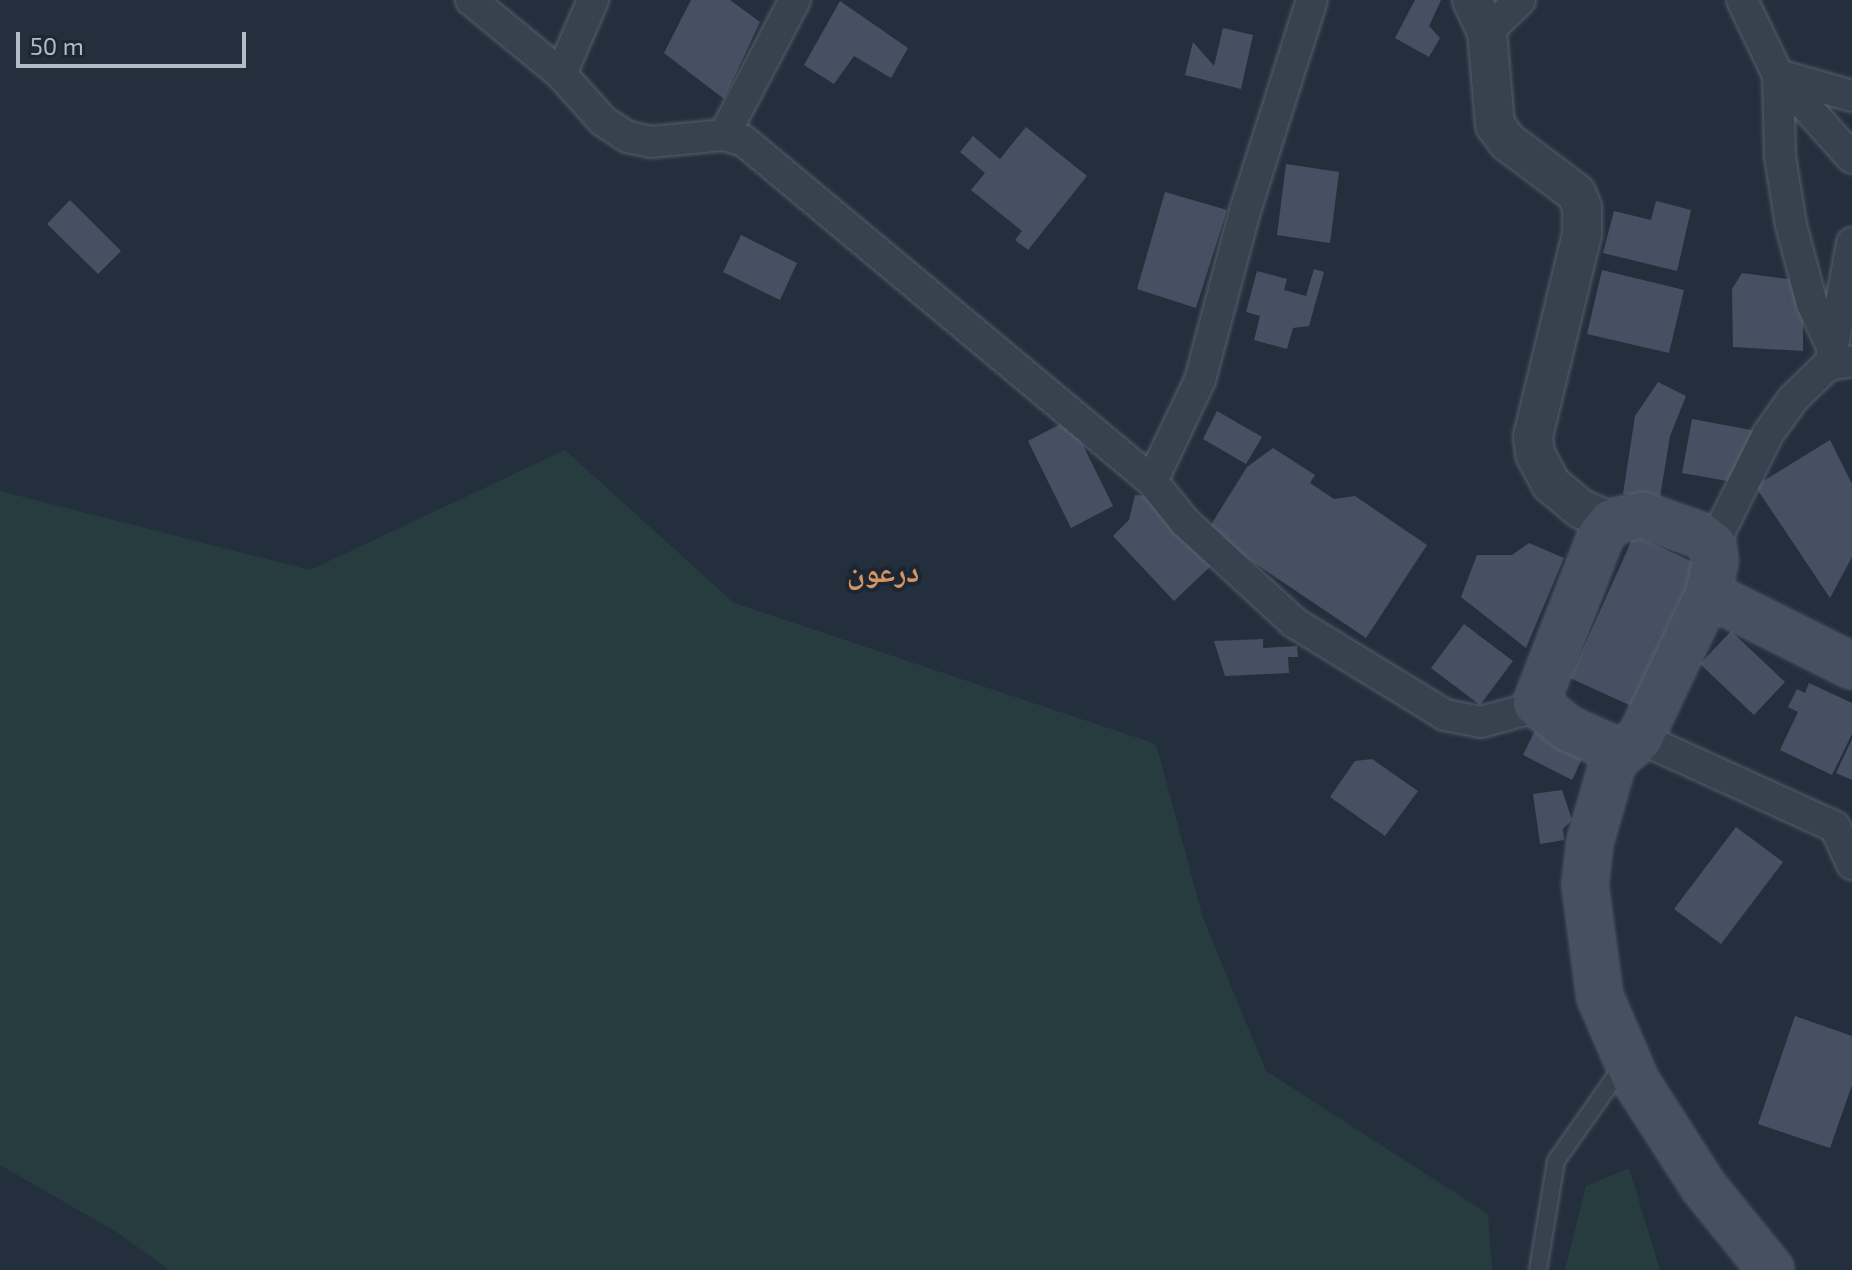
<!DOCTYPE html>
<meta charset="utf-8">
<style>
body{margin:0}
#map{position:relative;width:1852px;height:1270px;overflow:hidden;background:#242f3e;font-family:"Exo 2","Noto Naskh Arabic",sans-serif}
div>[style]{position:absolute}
.green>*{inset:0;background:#263c3f}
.building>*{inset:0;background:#455162}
.roads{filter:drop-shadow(0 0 2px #565f6c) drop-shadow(0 0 2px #565f6c)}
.service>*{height:16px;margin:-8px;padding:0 8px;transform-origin:8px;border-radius:8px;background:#38414e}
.minor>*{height:30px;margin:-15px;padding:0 15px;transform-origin:15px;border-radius:15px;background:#38414e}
.tertiary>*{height:38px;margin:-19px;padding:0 19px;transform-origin:19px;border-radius:19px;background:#38414e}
.secondary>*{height:44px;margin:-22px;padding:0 22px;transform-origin:22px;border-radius:22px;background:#465061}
span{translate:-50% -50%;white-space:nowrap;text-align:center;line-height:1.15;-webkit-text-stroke:8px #1d2633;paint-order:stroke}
.quarter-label{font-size:30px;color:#d59563;font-weight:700}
.scale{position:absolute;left:16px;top:32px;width:230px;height:36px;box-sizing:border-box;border:4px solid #b4bcc9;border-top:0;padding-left:10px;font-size:24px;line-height:28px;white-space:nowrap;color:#b4bcc9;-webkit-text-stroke:6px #1d2633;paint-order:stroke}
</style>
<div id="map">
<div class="green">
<div style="clip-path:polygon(565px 450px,734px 603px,1156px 744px,1203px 918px,1266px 1071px,1488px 1214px,1492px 1270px,169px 1270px,118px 1233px,0 1165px,0 491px,310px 570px)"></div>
<div style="clip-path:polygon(1629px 1168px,1660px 1270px,1565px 1270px,1586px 1186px)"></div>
</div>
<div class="building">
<div style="clip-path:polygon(691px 0,730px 0,760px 22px,724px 99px,664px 53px)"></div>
<div style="clip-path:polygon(1415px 0,1441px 0,1429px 26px,1440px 38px,1429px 57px,1395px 38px)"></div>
<div style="clip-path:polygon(840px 1px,908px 48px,891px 78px,854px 56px,834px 84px,804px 65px)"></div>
<div style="clip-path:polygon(1223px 28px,1253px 35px,1241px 89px,1185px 75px,1193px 42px,1214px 66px)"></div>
<div style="clip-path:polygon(1026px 127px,1087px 176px,1028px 250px,1015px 240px,1022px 231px,971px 190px,985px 173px,960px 152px,973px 136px,1000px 159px)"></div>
<div style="clip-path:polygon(1286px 164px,1339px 172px,1330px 243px,1277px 235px)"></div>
<div style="clip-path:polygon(1165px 192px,1227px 210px,1196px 308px,1137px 289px)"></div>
<div style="clip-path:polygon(70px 200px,121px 251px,98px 274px,47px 224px)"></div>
<div style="clip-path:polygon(1656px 201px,1691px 210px,1677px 271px,1603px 253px,1614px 211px,1651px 220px)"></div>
<div style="clip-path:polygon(741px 235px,797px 263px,780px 300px,723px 272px)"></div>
<div style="clip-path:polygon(1314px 269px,1324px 272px,1309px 326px,1293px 328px,1287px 349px,1254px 340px,1260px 316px,1246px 312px,1257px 271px,1287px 279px,1284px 290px,1306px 296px)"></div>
<div style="clip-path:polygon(1602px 270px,1684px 290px,1669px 353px,1587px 334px)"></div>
<div style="clip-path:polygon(1742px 273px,1803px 281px,1803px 351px,1733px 347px,1732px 289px)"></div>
<div style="clip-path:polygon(1658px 382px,1686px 396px,1670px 436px,1660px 497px,1623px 494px,1635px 416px)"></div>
<div style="clip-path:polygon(1217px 411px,1262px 437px,1246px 464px,1203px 439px)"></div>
<div style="clip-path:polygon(1070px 419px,1113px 506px,1071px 528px,1028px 441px)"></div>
<div style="clip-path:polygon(1692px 419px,1757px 431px,1733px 482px,1682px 473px)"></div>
<div style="clip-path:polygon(1830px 440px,1852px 484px,1852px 557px,1830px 598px,1755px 486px)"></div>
<div style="clip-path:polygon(1273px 448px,1315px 475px,1310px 483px,1334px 499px,1355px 496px,1427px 545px,1366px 638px,1207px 531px,1247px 467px)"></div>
<div style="clip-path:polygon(1135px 495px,1155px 496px,1216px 561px,1174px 601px,1113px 536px,1129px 520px)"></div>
<div style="clip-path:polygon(1634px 535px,1702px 566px,1638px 709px,1570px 678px)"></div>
<div style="clip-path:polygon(1529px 543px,1564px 558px,1526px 648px,1461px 597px,1477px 555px,1512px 555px)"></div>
<div style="clip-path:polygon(1464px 624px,1513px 661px,1480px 705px,1431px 668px)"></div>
<div style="clip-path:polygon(1731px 631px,1785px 682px,1754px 715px,1700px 664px)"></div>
<div style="clip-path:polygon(1263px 639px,1263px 648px,1297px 646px,1298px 657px,1288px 657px,1289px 673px,1225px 676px,1214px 641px)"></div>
<div style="clip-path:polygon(1809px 683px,1852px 703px,1852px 734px,1832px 775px,1780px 750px,1798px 712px,1788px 707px,1797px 689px,1805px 693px)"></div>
<div style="clip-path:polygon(1538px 724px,1587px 748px,1572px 780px,1523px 755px)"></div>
<div style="clip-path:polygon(1852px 739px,1852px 780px,1836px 773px)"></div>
<div style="clip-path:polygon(1372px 759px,1418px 791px,1385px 836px,1330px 797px,1355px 761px)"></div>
<div style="clip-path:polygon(1562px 790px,1572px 820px,1563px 829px,1564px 840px,1540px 844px,1533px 794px)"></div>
<div style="clip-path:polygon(1736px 827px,1783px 862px,1721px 944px,1674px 909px)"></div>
<div style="clip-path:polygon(1795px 1016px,1852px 1036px,1852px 1085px,1830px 1148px,1758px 1124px)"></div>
</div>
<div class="roads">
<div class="service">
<div style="left:1538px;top:1270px;width:110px;rotate:-80.6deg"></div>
<div style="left:1556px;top:1161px;width:120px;rotate:-54.9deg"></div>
</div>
<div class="minor">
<div style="left:471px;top:0;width:117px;rotate:39.4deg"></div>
<div style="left:561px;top:74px;width:63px;rotate:48.2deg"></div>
<div style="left:603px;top:121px;width:30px;rotate:33deg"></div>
<div style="left:628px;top:137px;width:24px;rotate:12deg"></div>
<div style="left:651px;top:142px;width:73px;rotate:-5.5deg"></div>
<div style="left:724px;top:135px;width:21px;rotate:17deg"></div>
<div style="left:744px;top:141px;width:531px;rotate:39.81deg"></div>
<div style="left:1152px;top:481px;width:53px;rotate:51.2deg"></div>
<div style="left:1185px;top:522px;width:149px;rotate:42.6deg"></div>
<div style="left:1295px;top:623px;width:176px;rotate:31.5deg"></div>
<div style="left:1445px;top:715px;width:37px;rotate:11deg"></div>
<div style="left:1481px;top:722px;width:57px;rotate:-15.3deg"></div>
<div style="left:1742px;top:0;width:83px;rotate:64.4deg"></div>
<div style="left:1778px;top:75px;width:111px;rotate:48.3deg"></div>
<div style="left:1487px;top:32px;width:46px;rotate:-44.1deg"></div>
<div style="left:561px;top:74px;width:81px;rotate:-66.6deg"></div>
<div style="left:724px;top:135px;width:153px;rotate:-62.3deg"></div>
<div style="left:1833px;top:349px;width:50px;rotate:-115deg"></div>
<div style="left:1812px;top:304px;width:82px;rotate:-104.9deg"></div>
<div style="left:1791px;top:225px;width:70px;rotate:-99.1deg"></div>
<div style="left:1780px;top:156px;width:81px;rotate:-91.4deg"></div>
<div style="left:1778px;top:75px;width:77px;rotate:15.8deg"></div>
<div style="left:1832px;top:352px;width:111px;rotate:-79.6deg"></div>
<div style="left:1152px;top:481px;width:112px;rotate:-64.6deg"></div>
<div style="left:1200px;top:380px;width:175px;rotate:-75.1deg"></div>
<div style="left:1245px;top:211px;width:221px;rotate:-72.4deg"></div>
<div style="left:1713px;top:545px;width:124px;rotate:-63.6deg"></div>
<div style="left:1768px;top:434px;width:43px;rotate:-54.5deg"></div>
<div style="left:1793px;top:399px;width:49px;rotate:-44.2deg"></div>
<div style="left:1828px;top:365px;width:24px;rotate:-9deg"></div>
<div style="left:1640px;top:738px;width:214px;rotate:24.5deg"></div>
<div style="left:1835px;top:827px;width:41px;rotate:65.3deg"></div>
</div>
<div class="tertiary">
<div style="left:1472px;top:0;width:35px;rotate:65deg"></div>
<div style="left:1487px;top:32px;width:93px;rotate:85.1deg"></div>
<div style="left:1495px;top:125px;width:21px;rotate:53deg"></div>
<div style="left:1508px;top:142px;width:85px;rotate:36.9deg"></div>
<div style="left:1576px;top:193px;width:15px;rotate:67deg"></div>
<div style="left:1582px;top:207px;width:27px;rotate:90deg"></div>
<div style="left:1582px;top:234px;width:209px;rotate:103.6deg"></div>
<div style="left:1533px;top:437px;width:17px;rotate:83deg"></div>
<div style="left:1535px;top:454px;width:34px;rotate:62deg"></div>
<div style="left:1551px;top:484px;width:39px;rotate:40deg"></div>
<div style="left:1581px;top:509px;width:34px;rotate:23deg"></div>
</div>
<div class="secondary">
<div style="left:1643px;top:515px;width:63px;rotate:19.6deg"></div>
<div style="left:1702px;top:536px;width:14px;rotate:39deg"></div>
<div style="left:1713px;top:545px;width:16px;rotate:83deg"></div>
<div style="left:1715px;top:561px;width:34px;rotate:102deg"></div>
<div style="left:1708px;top:594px;width:159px;rotate:115.3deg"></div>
<div style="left:1640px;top:738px;width:23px;rotate:140deg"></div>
<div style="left:1622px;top:753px;width:60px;rotate:-155.6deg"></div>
<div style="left:1567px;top:728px;width:40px;rotate:-141deg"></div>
<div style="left:1536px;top:703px;width:180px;rotate:-68.8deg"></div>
<div style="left:1601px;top:535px;width:17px;rotate:-50deg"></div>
<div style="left:1612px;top:522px;width:32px;rotate:-13deg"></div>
<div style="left:1708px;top:594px;width:161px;rotate:26.6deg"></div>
<div style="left:1616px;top:752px;width:94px;rotate:106.1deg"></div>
<div style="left:1590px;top:842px;width:43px;rotate:96.6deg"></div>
<div style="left:1585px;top:885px;width:113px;rotate:82.4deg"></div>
<div style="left:1600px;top:997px;width:94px;rotate:66.7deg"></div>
<div style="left:1637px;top:1083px;width:122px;rotate:57.3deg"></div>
<div style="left:1703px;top:1186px;width:108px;rotate:51deg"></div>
</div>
</div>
<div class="quarter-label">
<span style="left:883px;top:570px">درعون</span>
</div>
<div class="scale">50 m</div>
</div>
